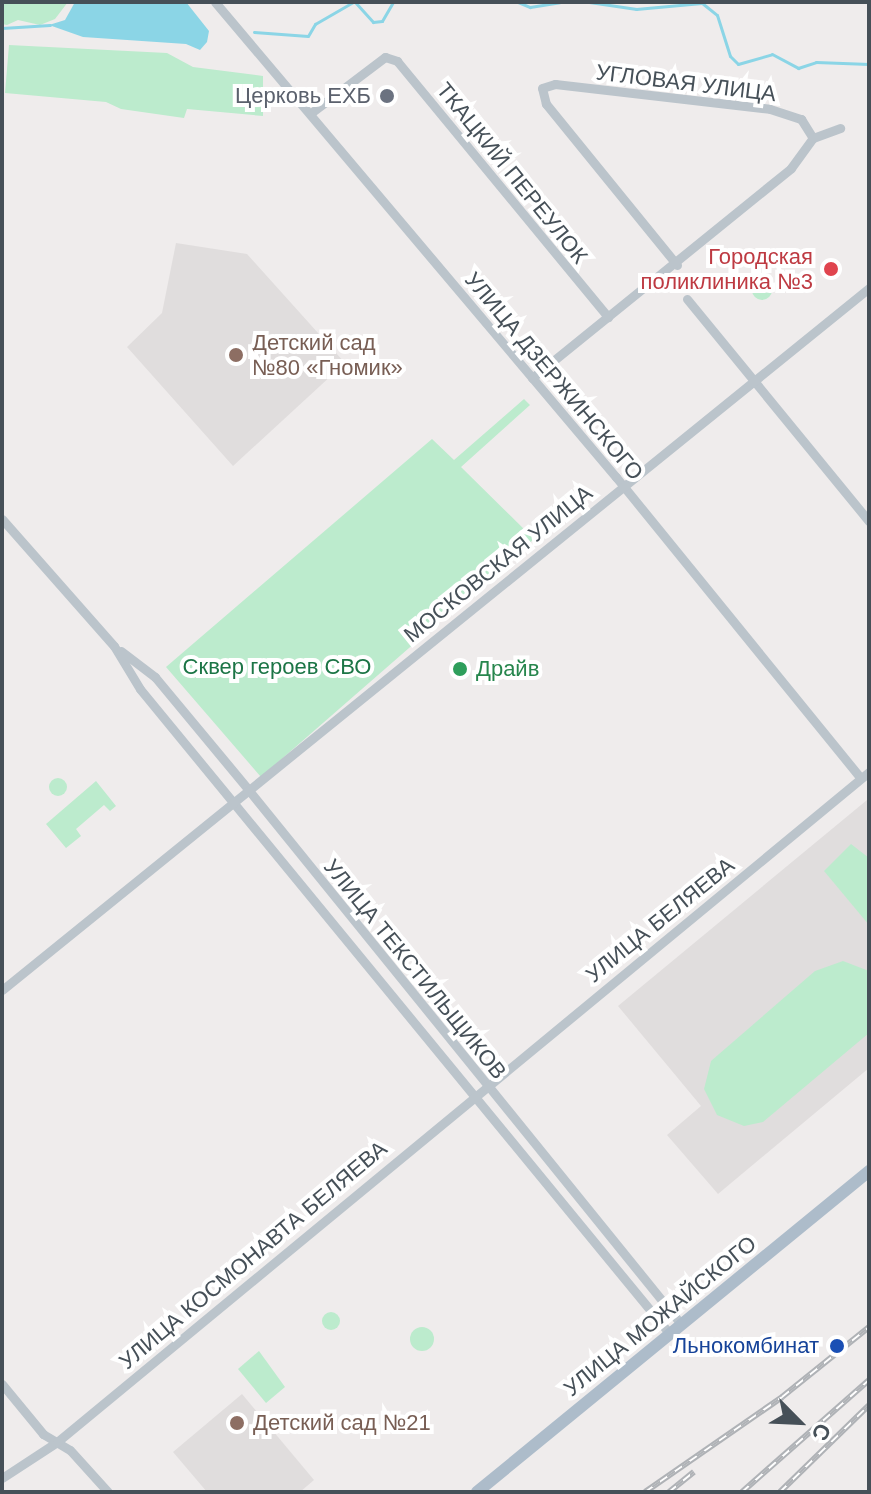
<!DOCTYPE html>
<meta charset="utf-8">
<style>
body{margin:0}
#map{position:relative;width:871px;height:1494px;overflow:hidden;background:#efecec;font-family:Helvetica,sans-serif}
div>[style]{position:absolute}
.education>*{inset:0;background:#e0dddd}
.green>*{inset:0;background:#bcebcd}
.round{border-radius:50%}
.water>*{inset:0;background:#8bd5e6}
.stream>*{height:3px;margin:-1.5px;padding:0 1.5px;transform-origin:1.5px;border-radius:1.5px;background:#8bd5e6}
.minor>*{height:9px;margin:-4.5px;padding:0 4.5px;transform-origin:4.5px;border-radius:4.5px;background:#bbc4cb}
.major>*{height:12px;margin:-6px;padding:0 6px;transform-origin:6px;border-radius:6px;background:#adbcca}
.rail>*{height:6px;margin-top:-3px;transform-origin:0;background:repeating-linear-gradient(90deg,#fff 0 9px,#afb2b6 0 18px);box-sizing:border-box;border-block:2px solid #afb2b6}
.dots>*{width:22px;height:22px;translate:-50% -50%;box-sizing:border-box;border:4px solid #fff;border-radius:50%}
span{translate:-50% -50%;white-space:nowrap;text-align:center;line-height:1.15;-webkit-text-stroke:8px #fff;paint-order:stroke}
.street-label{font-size:22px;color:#465058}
.worship-label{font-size:22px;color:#5b616d}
.right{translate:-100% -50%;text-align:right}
.health-label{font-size:22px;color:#be3a42}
.education-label{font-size:22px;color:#785e54}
.left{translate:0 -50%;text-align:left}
.park-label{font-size:22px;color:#1c7546}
.leisure-label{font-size:22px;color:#27864d}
.transit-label{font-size:22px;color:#164399}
.frame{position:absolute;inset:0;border:4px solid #465058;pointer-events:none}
.north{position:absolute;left:759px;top:1382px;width:80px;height:80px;-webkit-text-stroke:6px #fff;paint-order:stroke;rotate:114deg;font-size:22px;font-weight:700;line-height:32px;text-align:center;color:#465058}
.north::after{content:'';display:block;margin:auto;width:28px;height:36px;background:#465058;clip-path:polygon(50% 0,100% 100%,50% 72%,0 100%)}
</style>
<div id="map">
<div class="education">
<div style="clip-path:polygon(176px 243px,247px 254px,345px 363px,233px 466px,127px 347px,162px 313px)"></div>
<div style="clip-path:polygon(867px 800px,869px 1068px,718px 1194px,667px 1135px,701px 1106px,618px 1006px)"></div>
<div style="clip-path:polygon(242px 1394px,314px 1480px,300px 1492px,207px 1492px,173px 1452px)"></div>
</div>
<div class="green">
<div style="clip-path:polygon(2px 2px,68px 2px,55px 19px,40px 25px,18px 20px,7px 25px,2px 24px)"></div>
<div style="clip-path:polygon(9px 45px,167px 53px,193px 67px,263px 76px,263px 116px,187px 109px,184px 118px,121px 109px,106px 102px,5px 93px)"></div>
<div class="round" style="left:752px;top:280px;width:20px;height:20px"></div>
<div style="clip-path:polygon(524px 399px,530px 405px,461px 467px,534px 539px,261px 777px,166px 667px,432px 439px,454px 460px)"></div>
<div class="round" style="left:49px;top:778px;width:18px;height:18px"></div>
<div style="clip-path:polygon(96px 781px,116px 806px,110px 811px,104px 805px,76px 829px,81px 836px,66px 848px,46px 824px)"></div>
<div style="clip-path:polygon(851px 844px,869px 858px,869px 925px,824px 871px)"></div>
<div style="clip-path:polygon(843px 961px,869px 971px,869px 1033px,763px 1122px,744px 1126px,717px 1115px,704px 1089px,711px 1061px,815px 971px)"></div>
<div class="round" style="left:322px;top:1312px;width:18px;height:18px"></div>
<div class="round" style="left:410px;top:1327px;width:24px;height:24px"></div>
<div style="clip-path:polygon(259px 1351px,285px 1387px,266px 1403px,238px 1369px)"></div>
</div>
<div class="water">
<div style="clip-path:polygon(75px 2px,186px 2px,209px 31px,207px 42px,200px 50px,186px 44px,83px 37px,49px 25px,65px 20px)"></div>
</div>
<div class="stream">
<div style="left:355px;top:2px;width:27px;rotate:48deg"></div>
<div style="left:373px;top:22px;width:9px;rotate:-6deg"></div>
<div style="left:382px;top:21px;width:22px;rotate:-60deg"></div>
<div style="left:518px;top:2px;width:13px;rotate:23deg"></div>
<div style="left:530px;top:7px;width:30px;rotate:-9deg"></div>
<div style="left:589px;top:2px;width:48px;rotate:8.5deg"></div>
<div style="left:636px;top:9px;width:66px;rotate:-5.2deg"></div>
<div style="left:702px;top:3px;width:19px;rotate:39deg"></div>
<div style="left:717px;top:15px;width:43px;rotate:72.4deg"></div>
<div style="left:730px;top:56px;width:11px;rotate:45deg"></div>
<div style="left:738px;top:64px;width:35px;rotate:-16deg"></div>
<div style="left:772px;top:54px;width:30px;rotate:28deg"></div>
<div style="left:798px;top:68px;width:19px;rotate:-18deg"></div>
<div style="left:816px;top:62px;width:53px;rotate:2.2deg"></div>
<div style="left:2px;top:28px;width:48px;rotate:-3.6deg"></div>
<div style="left:254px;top:32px;width:54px;rotate:4.2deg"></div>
<div style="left:308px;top:36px;width:14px;rotate:-60deg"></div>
<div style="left:315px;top:24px;width:44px;rotate:-30.1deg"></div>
</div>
<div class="minor">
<div style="left:215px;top:2px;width:622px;rotate:49.83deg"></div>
<div style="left:616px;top:477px;width:388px;rotate:50.9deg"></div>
<div style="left:311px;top:113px;width:93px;rotate:-37.1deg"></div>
<div style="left:385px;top:57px;width:13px;rotate:18deg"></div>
<div style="left:397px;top:61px;width:332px;rotate:50.5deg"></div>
<div style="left:677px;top:265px;width:208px;rotate:-129.1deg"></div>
<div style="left:546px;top:104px;width:16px;rotate:-104deg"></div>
<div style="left:542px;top:88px;width:14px;rotate:-17deg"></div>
<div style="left:555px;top:84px;width:216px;rotate:6.6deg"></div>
<div style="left:770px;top:109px;width:33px;rotate:18deg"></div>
<div style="left:801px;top:119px;width:22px;rotate:58deg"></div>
<div style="left:687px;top:299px;width:287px;rotate:50.7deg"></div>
<div style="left:532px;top:378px;width:333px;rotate:-39deg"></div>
<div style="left:791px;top:168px;width:37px;rotate:-54deg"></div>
<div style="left:813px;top:138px;width:29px;rotate:-20deg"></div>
<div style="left:2px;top:519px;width:169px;rotate:48.6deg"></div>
<div style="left:114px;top:646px;width:50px;rotate:58.8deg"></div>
<div style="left:140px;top:689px;width:833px;rotate:50.6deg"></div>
<div style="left:121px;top:651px;width:43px;rotate:37.4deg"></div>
<div style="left:155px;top:677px;width:144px;rotate:50.3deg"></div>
<div style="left:247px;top:788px;width:690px;rotate:51deg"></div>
<div style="left:2px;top:990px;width:1116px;rotate:-39deg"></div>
<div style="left:2px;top:1384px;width:65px;rotate:50.6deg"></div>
<div style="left:43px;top:1434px;width:31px;rotate:31deg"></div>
<div style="left:70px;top:1450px;width:57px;rotate:47.9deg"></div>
<div style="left:2px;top:1478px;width:66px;rotate:-33.2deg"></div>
<div style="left:57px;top:1442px;width:1053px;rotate:-39.53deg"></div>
</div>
<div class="major">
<div style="left:477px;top:1492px;width:507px;rotate:-39.31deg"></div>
</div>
<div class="rail">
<div style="left:645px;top:1492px;width:167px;rotate:-34.7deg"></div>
<div style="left:782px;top:1397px;width:112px;rotate:-38.8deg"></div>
<div style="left:669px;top:1492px;width:32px;rotate:-39deg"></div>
<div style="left:742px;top:1492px;width:169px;rotate:-41.4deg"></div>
<div style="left:780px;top:1492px;width:124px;rotate:-44.3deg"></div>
</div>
<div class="dots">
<div style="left:387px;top:96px;background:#6b7280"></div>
<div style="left:831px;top:269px;background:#e0444e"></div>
<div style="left:236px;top:355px;background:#8d6e63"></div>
<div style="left:460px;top:669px;background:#2e9e5b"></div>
<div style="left:837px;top:1346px;background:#1a4fb4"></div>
<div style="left:237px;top:1423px;background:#8d6e63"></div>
</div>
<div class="street-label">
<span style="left:686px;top:83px;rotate:7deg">УГЛОВАЯ УЛИЦА</span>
<span style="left:512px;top:173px;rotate:51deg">ТКАЦКИЙ ПЕРЕУЛОК</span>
<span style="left:554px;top:376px;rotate:50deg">УЛИЦА ДЗЕРЖИНСКОГО</span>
<span style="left:498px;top:564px;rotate:-39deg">МОСКОВСКАЯ УЛИЦА</span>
<span style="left:660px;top:920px;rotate:-39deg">УЛИЦА БЕЛЯЕВА</span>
<span style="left:415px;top:969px;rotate:51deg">УЛИЦА ТЕКСТИЛЬЩИКОВ</span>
<span style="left:253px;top:1255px;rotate:-40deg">УЛИЦА КОСМОНАВТА БЕЛЯЕВА</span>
<span style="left:660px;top:1316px;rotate:-39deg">УЛИЦА МОЖАЙСКОГО</span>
</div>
<div class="worship-label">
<span class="right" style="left:371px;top:96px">Церковь ЕХБ</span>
</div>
<div class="health-label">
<span class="right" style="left:813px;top:269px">Городская<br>поликлиника №3</span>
</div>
<div class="education-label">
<span class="left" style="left:252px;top:355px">Детский сад<br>№80 «Гномик»</span>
<span class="left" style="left:253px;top:1423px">Детский сад №21</span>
</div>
<div class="park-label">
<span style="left:277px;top:667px">Сквер героев СВО</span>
</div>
<div class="leisure-label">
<span class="left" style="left:476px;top:669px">Драйв</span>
</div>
<div class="transit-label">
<span class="right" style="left:819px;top:1346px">Льнокомбинат</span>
</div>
<div class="frame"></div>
<div class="north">С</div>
</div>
